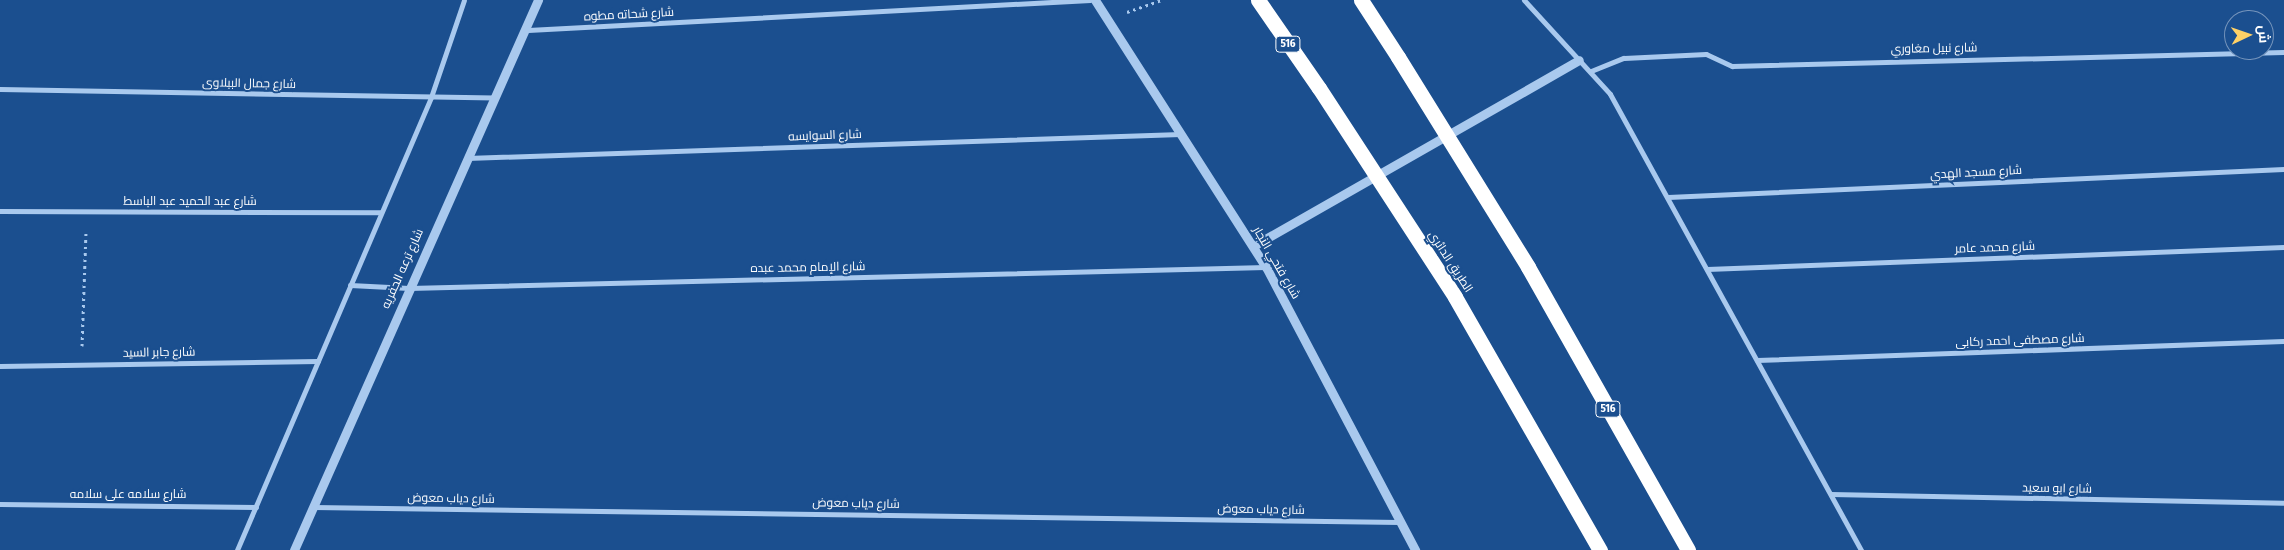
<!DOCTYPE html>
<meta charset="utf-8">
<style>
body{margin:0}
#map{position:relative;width:2284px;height:550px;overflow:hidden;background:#1b4f8f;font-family:"Fira Sans Condensed",Cairo,sans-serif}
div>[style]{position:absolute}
.path>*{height:3px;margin-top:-1.5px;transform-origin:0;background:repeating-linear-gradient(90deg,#a9c9ee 0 2.5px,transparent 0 6.5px)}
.minor>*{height:5px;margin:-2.5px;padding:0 2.5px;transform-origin:2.5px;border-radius:2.5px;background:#a9c9ee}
.tertiary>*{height:9px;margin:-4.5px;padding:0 4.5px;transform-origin:4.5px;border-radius:4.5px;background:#a9c9ee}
.motorway>*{height:15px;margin:-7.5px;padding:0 7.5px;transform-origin:7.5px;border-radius:7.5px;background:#fff}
.motorway-bridge>*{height:15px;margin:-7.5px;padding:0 7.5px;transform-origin:7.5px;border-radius:7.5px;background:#fff}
span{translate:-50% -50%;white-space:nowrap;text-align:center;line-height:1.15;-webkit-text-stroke:4px #1b4f8f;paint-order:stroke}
.shield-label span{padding:1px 4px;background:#1b4f8f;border:1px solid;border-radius:4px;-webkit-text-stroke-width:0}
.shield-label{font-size:11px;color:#fff;font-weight:700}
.street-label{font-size:12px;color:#fff}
.north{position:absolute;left:2224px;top:10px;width:50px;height:50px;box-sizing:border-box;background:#1b4f8f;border:1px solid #7695bc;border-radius:50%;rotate:87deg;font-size:14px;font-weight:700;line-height:20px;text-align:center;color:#fff}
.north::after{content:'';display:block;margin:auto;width:18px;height:22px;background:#ffd166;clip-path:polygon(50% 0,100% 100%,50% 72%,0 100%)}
</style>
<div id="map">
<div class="path">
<div style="left:1127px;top:12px;width:37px;rotate:-19deg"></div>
<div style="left:82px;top:346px;width:116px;rotate:-88deg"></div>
</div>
<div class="minor">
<div style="left:1524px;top:0;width:127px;rotate:47.5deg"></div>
<div style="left:1610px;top:94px;width:521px;rotate:61.17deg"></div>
<div style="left:528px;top:30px;width:563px;rotate:-3.06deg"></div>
<div style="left:1591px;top:71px;width:35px;rotate:-22deg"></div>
<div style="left:1624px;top:58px;width:82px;rotate:-2.8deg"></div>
<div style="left:1706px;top:54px;width:29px;rotate:25deg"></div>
<div style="left:1732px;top:66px;width:552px;rotate:-1.45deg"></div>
<div style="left:0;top:89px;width:494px;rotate:1deg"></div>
<div style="left:467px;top:158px;width:714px;rotate:-1.93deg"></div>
<div style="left:1668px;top:197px;width:617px;rotate:-2.6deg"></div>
<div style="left:0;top:211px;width:381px;rotate:0.2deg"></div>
<div style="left:1707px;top:269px;width:577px;rotate:-2.18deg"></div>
<div style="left:350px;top:285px;width:59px;rotate:2.9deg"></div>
<div style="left:409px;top:288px;width:857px;rotate:-1.4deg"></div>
<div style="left:1757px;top:360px;width:527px;rotate:-2.06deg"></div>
<div style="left:0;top:366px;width:318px;rotate:-0.9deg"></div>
<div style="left:1831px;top:494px;width:453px;rotate:1.1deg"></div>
<div style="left:0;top:504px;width:256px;rotate:0.7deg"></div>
<div style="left:313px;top:507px;width:1087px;rotate:0.79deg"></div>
<div style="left:237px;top:550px;width:493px;rotate:-66.8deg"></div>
<div style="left:431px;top:97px;width:102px;rotate:-71.2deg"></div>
</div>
<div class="tertiary">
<div style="left:1095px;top:0;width:317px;rotate:57.4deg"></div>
<div style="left:1266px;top:267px;width:320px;rotate:62.2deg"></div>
<div style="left:1253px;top:246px;width:375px;rotate:-29.7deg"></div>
<div style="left:294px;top:550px;width:602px;rotate:-66.08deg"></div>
</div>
<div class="motorway">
<div style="left:1258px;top:0;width:107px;rotate:55.3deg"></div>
<div style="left:1361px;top:0;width:68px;rotate:57deg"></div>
<div style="left:1528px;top:267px;width:325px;rotate:60.5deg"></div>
<div style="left:1455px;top:297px;width:292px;rotate:60.2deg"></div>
</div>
<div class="motorway-bridge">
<div style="left:1398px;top:57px;width:247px;rotate:58.2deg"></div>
<div style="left:1319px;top:88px;width:249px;rotate:56.9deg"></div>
</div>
<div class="shield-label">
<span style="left:1288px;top:44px">516</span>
<span style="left:1608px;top:409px">516</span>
</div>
<div class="street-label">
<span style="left:629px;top:15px;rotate:-3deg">شارع شحاته مطوه</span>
<span style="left:1934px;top:49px;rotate:-1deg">شارع نبيل مغاوري</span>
<span style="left:249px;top:84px;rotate:1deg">شارع جمال الببلاوى</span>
<span style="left:825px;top:136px;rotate:-2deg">شارع السوايسه</span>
<span style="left:1976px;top:173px;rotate:-3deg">شارع مسجد الهدي</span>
<span style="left:190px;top:202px">شارع عبد الحميد عبد الباسط</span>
<span style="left:1995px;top:248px;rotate:-2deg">شارع محمد عامر</span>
<span style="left:1450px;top:262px;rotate:57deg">الطريق الدائري</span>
<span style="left:1276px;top:263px;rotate:60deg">شارع فتحي النجار</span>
<span style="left:808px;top:268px;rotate:-1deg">شارع الإمام محمد عبده</span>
<span style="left:403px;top:269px;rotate:-66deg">شارع ترعه الحفريه</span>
<span style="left:2020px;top:341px;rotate:-2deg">شارع مصطفى احمد ركابى</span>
<span style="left:159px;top:353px;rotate:-1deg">شارع جابر السيد</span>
<span style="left:2057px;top:489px;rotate:1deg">شارع ابو سعيد</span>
<span style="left:128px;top:495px">شارع سلامه على سلامه</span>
<span style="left:451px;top:499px;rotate:1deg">شارع دياب معوض</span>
<span style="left:856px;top:504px;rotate:1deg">شارع دياب معوض</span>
<span style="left:1261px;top:510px;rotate:1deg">شارع دياب معوض</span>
</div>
<div class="north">ش</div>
</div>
